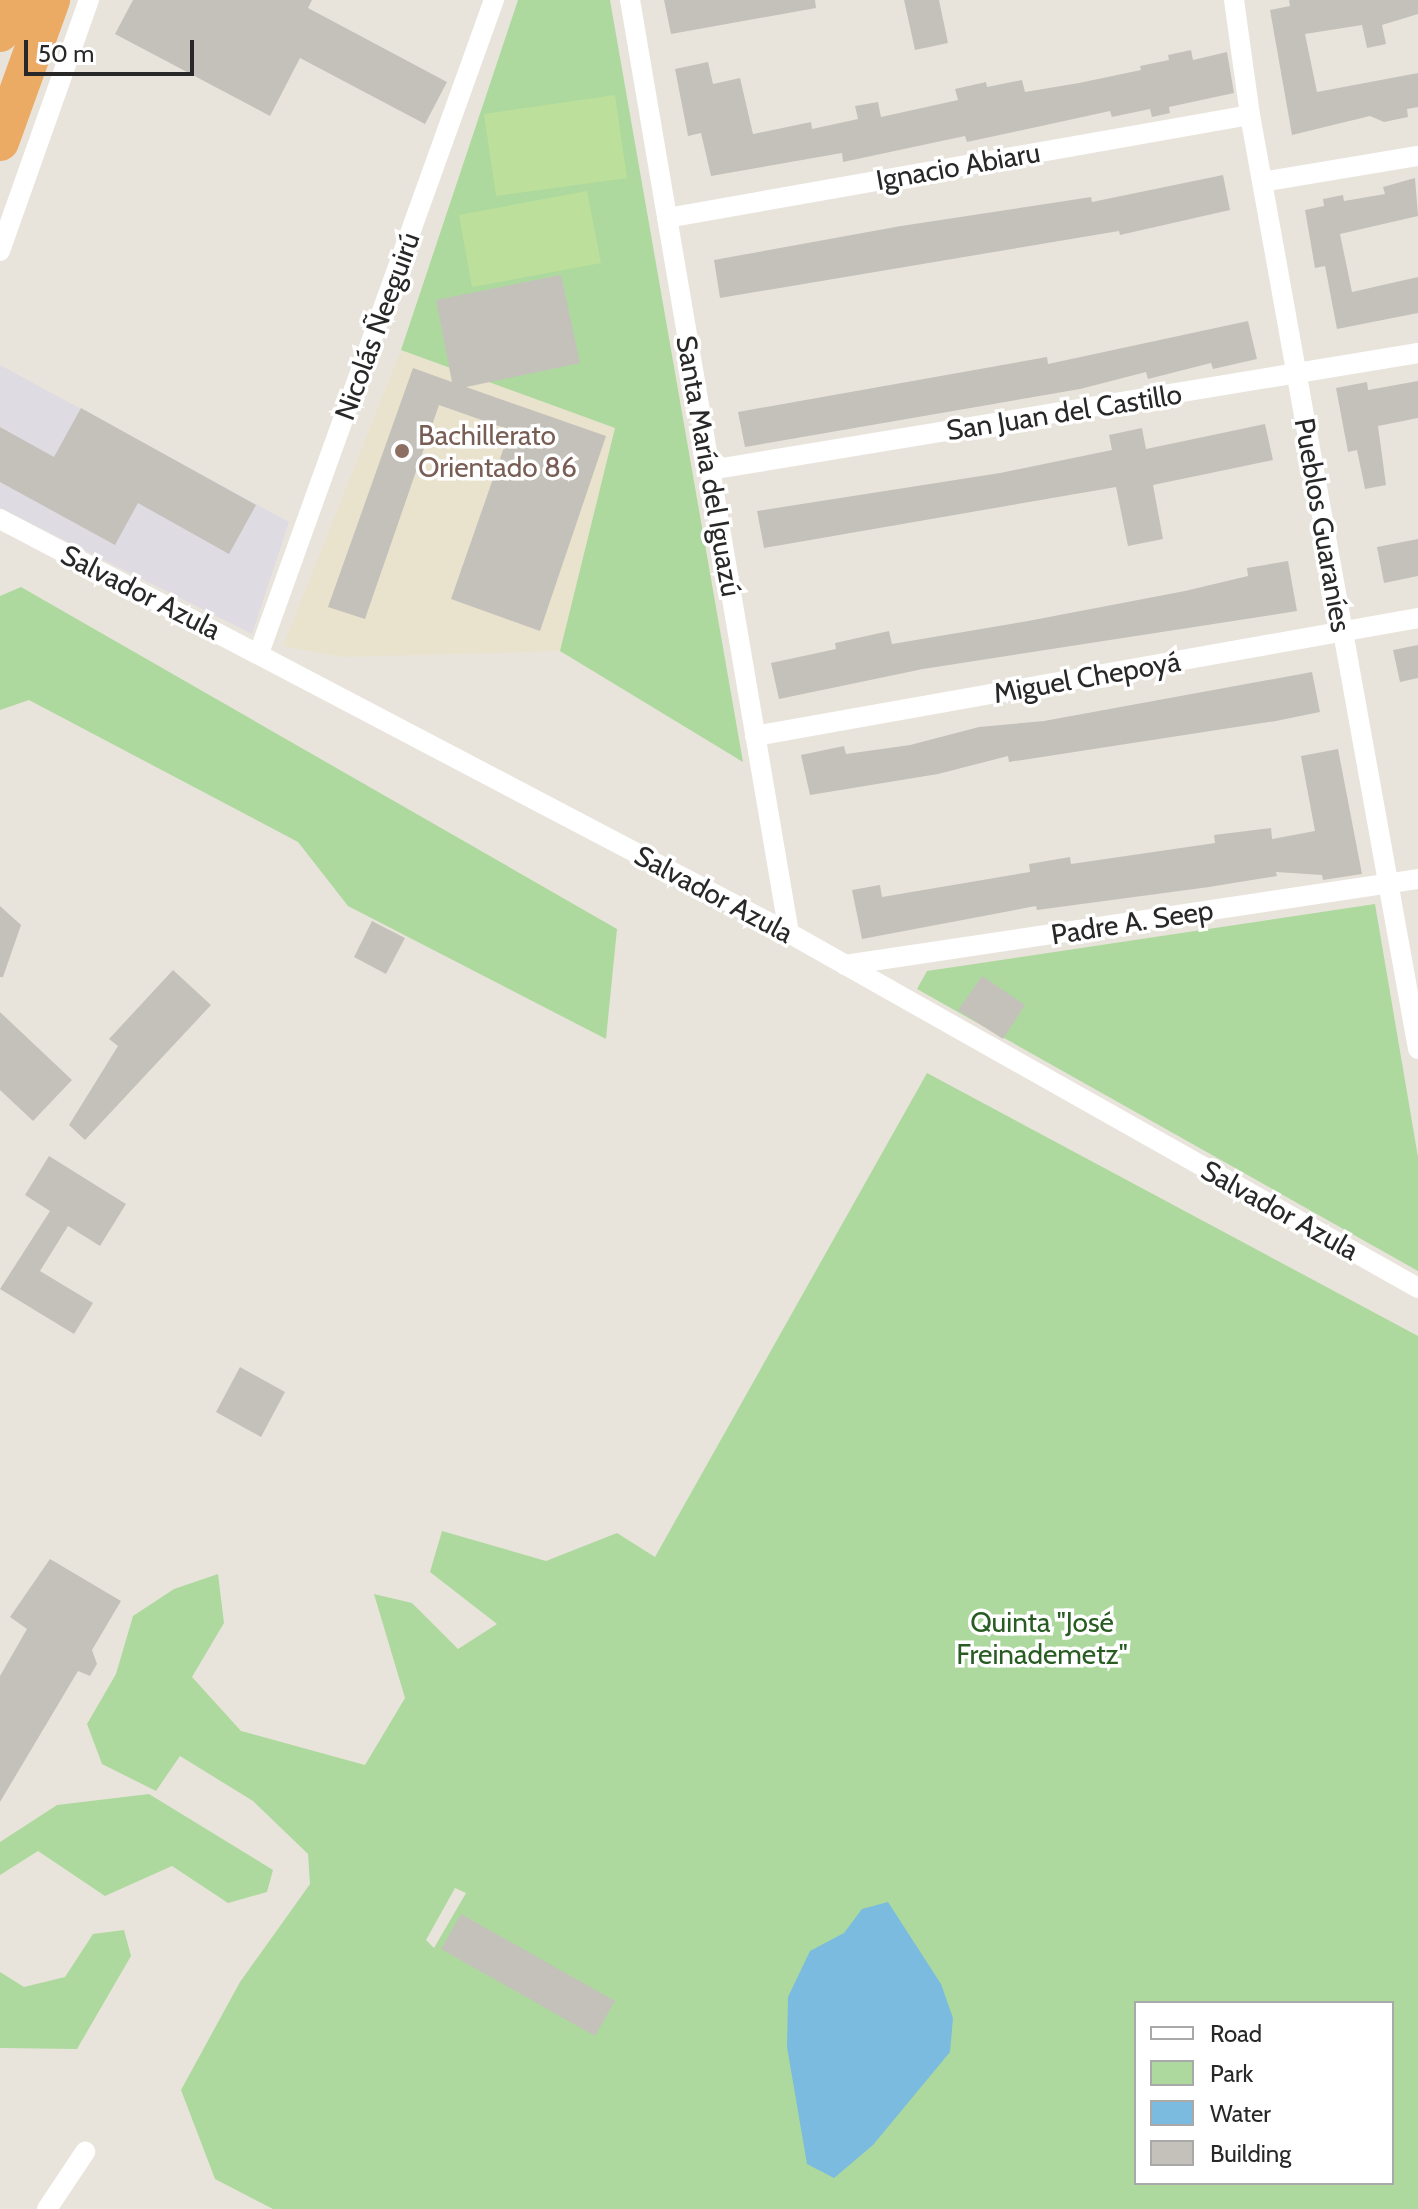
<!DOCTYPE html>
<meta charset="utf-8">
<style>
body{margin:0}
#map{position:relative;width:1418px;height:2209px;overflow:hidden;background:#e9e4db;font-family:Cabin,sans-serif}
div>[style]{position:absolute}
.industrial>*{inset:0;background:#dedbe2}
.education>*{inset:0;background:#e9e2cd}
.green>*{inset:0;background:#add99e}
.pitch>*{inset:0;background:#bce09b}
.water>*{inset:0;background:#7abbdf}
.building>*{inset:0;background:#c4c1bb}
.street>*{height:20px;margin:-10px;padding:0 10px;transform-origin:10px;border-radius:10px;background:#fff}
.highway>*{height:38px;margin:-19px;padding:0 19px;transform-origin:19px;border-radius:19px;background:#ebab65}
.dots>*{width:22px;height:22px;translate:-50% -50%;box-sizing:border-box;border:4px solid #fff;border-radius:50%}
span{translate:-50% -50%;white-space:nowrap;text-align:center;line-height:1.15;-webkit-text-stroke:7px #fff;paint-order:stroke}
.street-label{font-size:28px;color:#282828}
.education-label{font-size:28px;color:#785e54}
.left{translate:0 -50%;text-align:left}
.park-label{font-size:28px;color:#285c22}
.legend{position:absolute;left:1134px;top:2001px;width:260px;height:184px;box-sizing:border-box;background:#fff;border:2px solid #a9a9a9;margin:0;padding:10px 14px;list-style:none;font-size:24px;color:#282828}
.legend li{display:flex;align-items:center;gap:16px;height:40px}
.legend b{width:40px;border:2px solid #a9a9a9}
.scale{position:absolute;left:24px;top:40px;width:170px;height:36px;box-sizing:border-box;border:4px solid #282828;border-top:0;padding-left:10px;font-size:24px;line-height:28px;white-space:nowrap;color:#282828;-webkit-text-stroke:6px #fff;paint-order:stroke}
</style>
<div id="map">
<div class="industrial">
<div style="clip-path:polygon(0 365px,289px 522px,252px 634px,0 508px)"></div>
</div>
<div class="education">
<div style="clip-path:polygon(401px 350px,615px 428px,560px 651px,343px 657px,283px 646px)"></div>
</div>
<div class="green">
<div style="clip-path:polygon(518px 0,610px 0,743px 762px,560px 651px,615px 428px,401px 350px)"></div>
<div style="clip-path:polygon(21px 587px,617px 929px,606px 1039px,348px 906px,298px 842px,29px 700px,0 710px,0 596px)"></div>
<div style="clip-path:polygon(1375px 904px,1418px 1157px,1418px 1271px,917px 989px,927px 971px)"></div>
<div style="clip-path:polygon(evenodd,927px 1073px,1418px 1336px,1418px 2209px,273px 2209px,215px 2179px,181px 2090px,240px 1982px,310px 1884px,308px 1854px,253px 1801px,180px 1756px,156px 1791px,102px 1764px,87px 1724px,116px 1674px,133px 1616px,174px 1589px,218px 1574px,224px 1623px,192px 1677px,241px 1731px,365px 1765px,405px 1698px,374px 1594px,412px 1603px,458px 1649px,497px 1624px,430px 1572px,442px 1531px,546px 1561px,617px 1533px,655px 1557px,927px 1073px,455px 1888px,466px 1893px,434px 1948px,426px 1940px,455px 1888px,927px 1073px,1136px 2003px,1392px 2003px,1392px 2183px,1136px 2183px,1136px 2003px)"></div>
<div style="clip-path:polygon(149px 1794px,273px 1870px,267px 1892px,228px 1903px,172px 1866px,105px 1896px,38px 1851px,0 1875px,0 1842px,57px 1805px)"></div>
<div style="clip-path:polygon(124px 1930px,131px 1956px,77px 2049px,0 2048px,0 1972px,24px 1987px,65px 1977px,93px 1934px)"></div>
</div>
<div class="pitch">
<div style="clip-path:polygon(615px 95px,627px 178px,496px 196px,484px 114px)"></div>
<div style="clip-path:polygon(587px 191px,601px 263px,472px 287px,459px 215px)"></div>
</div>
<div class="water">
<div style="clip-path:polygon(888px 1902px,941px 1984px,953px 2018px,950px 2052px,873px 2145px,834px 2178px,807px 2164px,787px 2047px,788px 1997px,810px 1951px,844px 1933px,862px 1909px)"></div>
</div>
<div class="building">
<div style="clip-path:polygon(133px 0,312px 0,308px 8px,447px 82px,425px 124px,300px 58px,270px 116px,115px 34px)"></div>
<div style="clip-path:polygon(664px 0,815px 0,816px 8px,671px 34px)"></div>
<div style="clip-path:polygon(904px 0,939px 0,948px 43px,915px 50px)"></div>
<div style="clip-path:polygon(1289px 0,1418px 0,1418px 14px,1382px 25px,1386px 44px,1367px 48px,1362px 25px,1305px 34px,1317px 92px,1418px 73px,1418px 107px,1407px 109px,1408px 117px,1384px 122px,1370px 116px,1292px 135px,1270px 10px,1290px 6px)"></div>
<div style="clip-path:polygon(1191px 50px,1193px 60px,1227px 52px,1234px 93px,1169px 107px,1170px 113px,1152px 117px,1150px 109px,1112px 117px,1110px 111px,967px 142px,965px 136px,843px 162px,842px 153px,711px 176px,701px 133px,688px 136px,675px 69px,708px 62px,713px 84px,740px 78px,753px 134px,811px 122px,812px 129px,858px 119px,855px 106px,878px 102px,881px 117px,958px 100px,955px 89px,986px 82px,987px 87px,1022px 80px,1025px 92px,1079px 83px,1141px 70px,1140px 66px,1169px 60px,1168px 55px)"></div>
<div style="clip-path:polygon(1223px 175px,1230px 210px,1120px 235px,1119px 231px,720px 298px,714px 260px,901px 226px,1091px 197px,1092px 202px)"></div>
<div style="clip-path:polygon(1415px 178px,1418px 216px,1340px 234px,1352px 292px,1418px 277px,1418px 313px,1337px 329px,1325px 266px,1315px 268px,1305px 210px,1324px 206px,1323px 199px,1343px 195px,1344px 201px,1385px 194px,1383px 187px)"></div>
<div style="clip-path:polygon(561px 275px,580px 363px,466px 387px,606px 436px,540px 631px,451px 599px,510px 430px,439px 405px,365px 619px,328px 607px,413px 368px,452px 382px,436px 300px)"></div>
<div style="clip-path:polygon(1248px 321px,1257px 359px,1213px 369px,1211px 363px,1148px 379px,1146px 372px,1080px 389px,745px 447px,738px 412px,1047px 357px,1048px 364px)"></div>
<div style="clip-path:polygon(1418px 381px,1418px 418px,1378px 426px,1386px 485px,1365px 489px,1357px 450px,1348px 452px,1336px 388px,1367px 382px,1368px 390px)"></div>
<div style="clip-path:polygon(81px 408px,256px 505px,229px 554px,138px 503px,115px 545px,0 482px,0 427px,54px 457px)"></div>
<div style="clip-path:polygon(1265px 424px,1273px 460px,1153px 485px,1163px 539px,1128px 546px,1116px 487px,764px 548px,757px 511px,1000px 473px,1112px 450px,1109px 435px,1142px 428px,1146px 449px)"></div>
<div style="clip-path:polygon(1418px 539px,1418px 576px,1384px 583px,1377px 547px)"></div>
<div style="clip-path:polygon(1288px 561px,1297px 611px,923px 669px,779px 699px,771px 663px,836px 649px,835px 643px,889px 631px,892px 644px,1028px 621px,1185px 591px,1248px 576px,1247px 568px)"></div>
<div style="clip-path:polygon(1418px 645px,1418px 678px,1400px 682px,1393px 650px)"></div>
<div style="clip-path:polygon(1312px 672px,1320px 712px,1276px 721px,1009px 762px,1008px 756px,938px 774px,810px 795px,801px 755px,844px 746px,846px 754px,910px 745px,979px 727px,1044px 721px)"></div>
<div style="clip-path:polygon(1338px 749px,1362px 874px,1323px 880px,1322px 875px,1276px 872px,1277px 876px,1209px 887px,1037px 910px,1036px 906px,862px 939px,852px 890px,880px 885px,882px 897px,1030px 872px,1029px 864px,1070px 857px,1071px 864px,1215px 843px,1214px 835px,1271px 828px,1272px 839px,1315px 831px,1301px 756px)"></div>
<div style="clip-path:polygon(0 906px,21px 925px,3px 977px,0 977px)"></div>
<div style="clip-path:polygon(372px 921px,405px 938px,386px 974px,354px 957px)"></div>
<div style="clip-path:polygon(173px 970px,211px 1005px,85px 1140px,69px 1125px,118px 1046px,109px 1039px)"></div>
<div style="clip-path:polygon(982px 976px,1025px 1005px,1003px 1039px,958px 1010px)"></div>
<div style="clip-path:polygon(0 1012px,72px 1080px,33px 1121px,0 1090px)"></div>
<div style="clip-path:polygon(49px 1156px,126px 1204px,100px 1246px,68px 1226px,40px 1271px,93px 1303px,74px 1334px,0 1289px,50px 1211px,25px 1195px)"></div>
<div style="clip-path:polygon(240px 1367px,285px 1392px,261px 1437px,216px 1412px)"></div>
<div style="clip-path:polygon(50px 1559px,121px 1601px,92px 1650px,97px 1664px,90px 1676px,78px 1671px,0 1802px,0 1676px,27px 1629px,10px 1617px)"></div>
<div style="clip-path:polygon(461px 1914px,615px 2001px,595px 2036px,441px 1949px)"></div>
</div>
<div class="street">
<div style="left:630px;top:0;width:946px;rotate:80.33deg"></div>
<div style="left:1234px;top:0;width:116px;rotate:82.1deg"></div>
<div style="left:1250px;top:115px;width:949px;rotate:79.8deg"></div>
<div style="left:1262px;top:182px;width:158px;rotate:-9.5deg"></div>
<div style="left:667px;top:218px;width:592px;rotate:-10.02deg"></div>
<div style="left:0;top:251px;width:266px;rotate:-70.5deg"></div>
<div style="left:710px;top:470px;width:718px;rotate:-9.38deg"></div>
<div style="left:0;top:519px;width:891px;rotate:27.69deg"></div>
<div style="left:789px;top:933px;width:722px;rotate:29.44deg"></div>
<div style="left:259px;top:653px;width:694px;rotate:-70.21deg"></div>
<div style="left:755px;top:736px;width:673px;rotate:-10.09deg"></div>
<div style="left:845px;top:965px;width:579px;rotate:-8.54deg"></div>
<div style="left:47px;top:2209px;width:69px;rotate:-56.3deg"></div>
</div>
<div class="highway">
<div style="left:0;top:33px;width:35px;rotate:-70deg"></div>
<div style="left:0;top:142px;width:151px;rotate:-70.2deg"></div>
</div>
<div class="dots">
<div style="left:402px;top:451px;background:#8d6e63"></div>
</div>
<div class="street-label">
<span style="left:958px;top:166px;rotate:-10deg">Ignacio Abiaru</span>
<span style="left:377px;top:326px;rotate:-70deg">Nicolás Ñeeguirú</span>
<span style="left:1064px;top:412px;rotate:-9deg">San Juan del Castillo</span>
<span style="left:709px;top:466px;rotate:80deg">Santa María del Iguazú</span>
<span style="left:1323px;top:525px;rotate:80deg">Pueblos Guaraníes</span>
<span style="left:141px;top:592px;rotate:27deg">Salvador Azula</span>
<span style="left:1087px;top:677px;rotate:-10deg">Miguel Chepoyá</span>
<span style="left:714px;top:894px;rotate:28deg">Salvador Azula</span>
<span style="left:1132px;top:922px;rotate:-9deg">Padre A. Seep</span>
<span style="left:1280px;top:1210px;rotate:29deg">Salvador Azula</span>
</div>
<div class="education-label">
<span class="left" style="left:418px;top:451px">Bachillerato<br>Orientado 86</span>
</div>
<div class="park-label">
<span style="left:1042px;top:1638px">Quinta "José<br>Freinademetz"</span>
</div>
<ul class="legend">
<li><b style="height:10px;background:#fff"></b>Road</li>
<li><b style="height:22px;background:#add99e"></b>Park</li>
<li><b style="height:22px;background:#7abbdf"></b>Water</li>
<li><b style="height:22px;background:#c4c1bb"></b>Building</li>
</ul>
<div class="scale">50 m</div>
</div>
